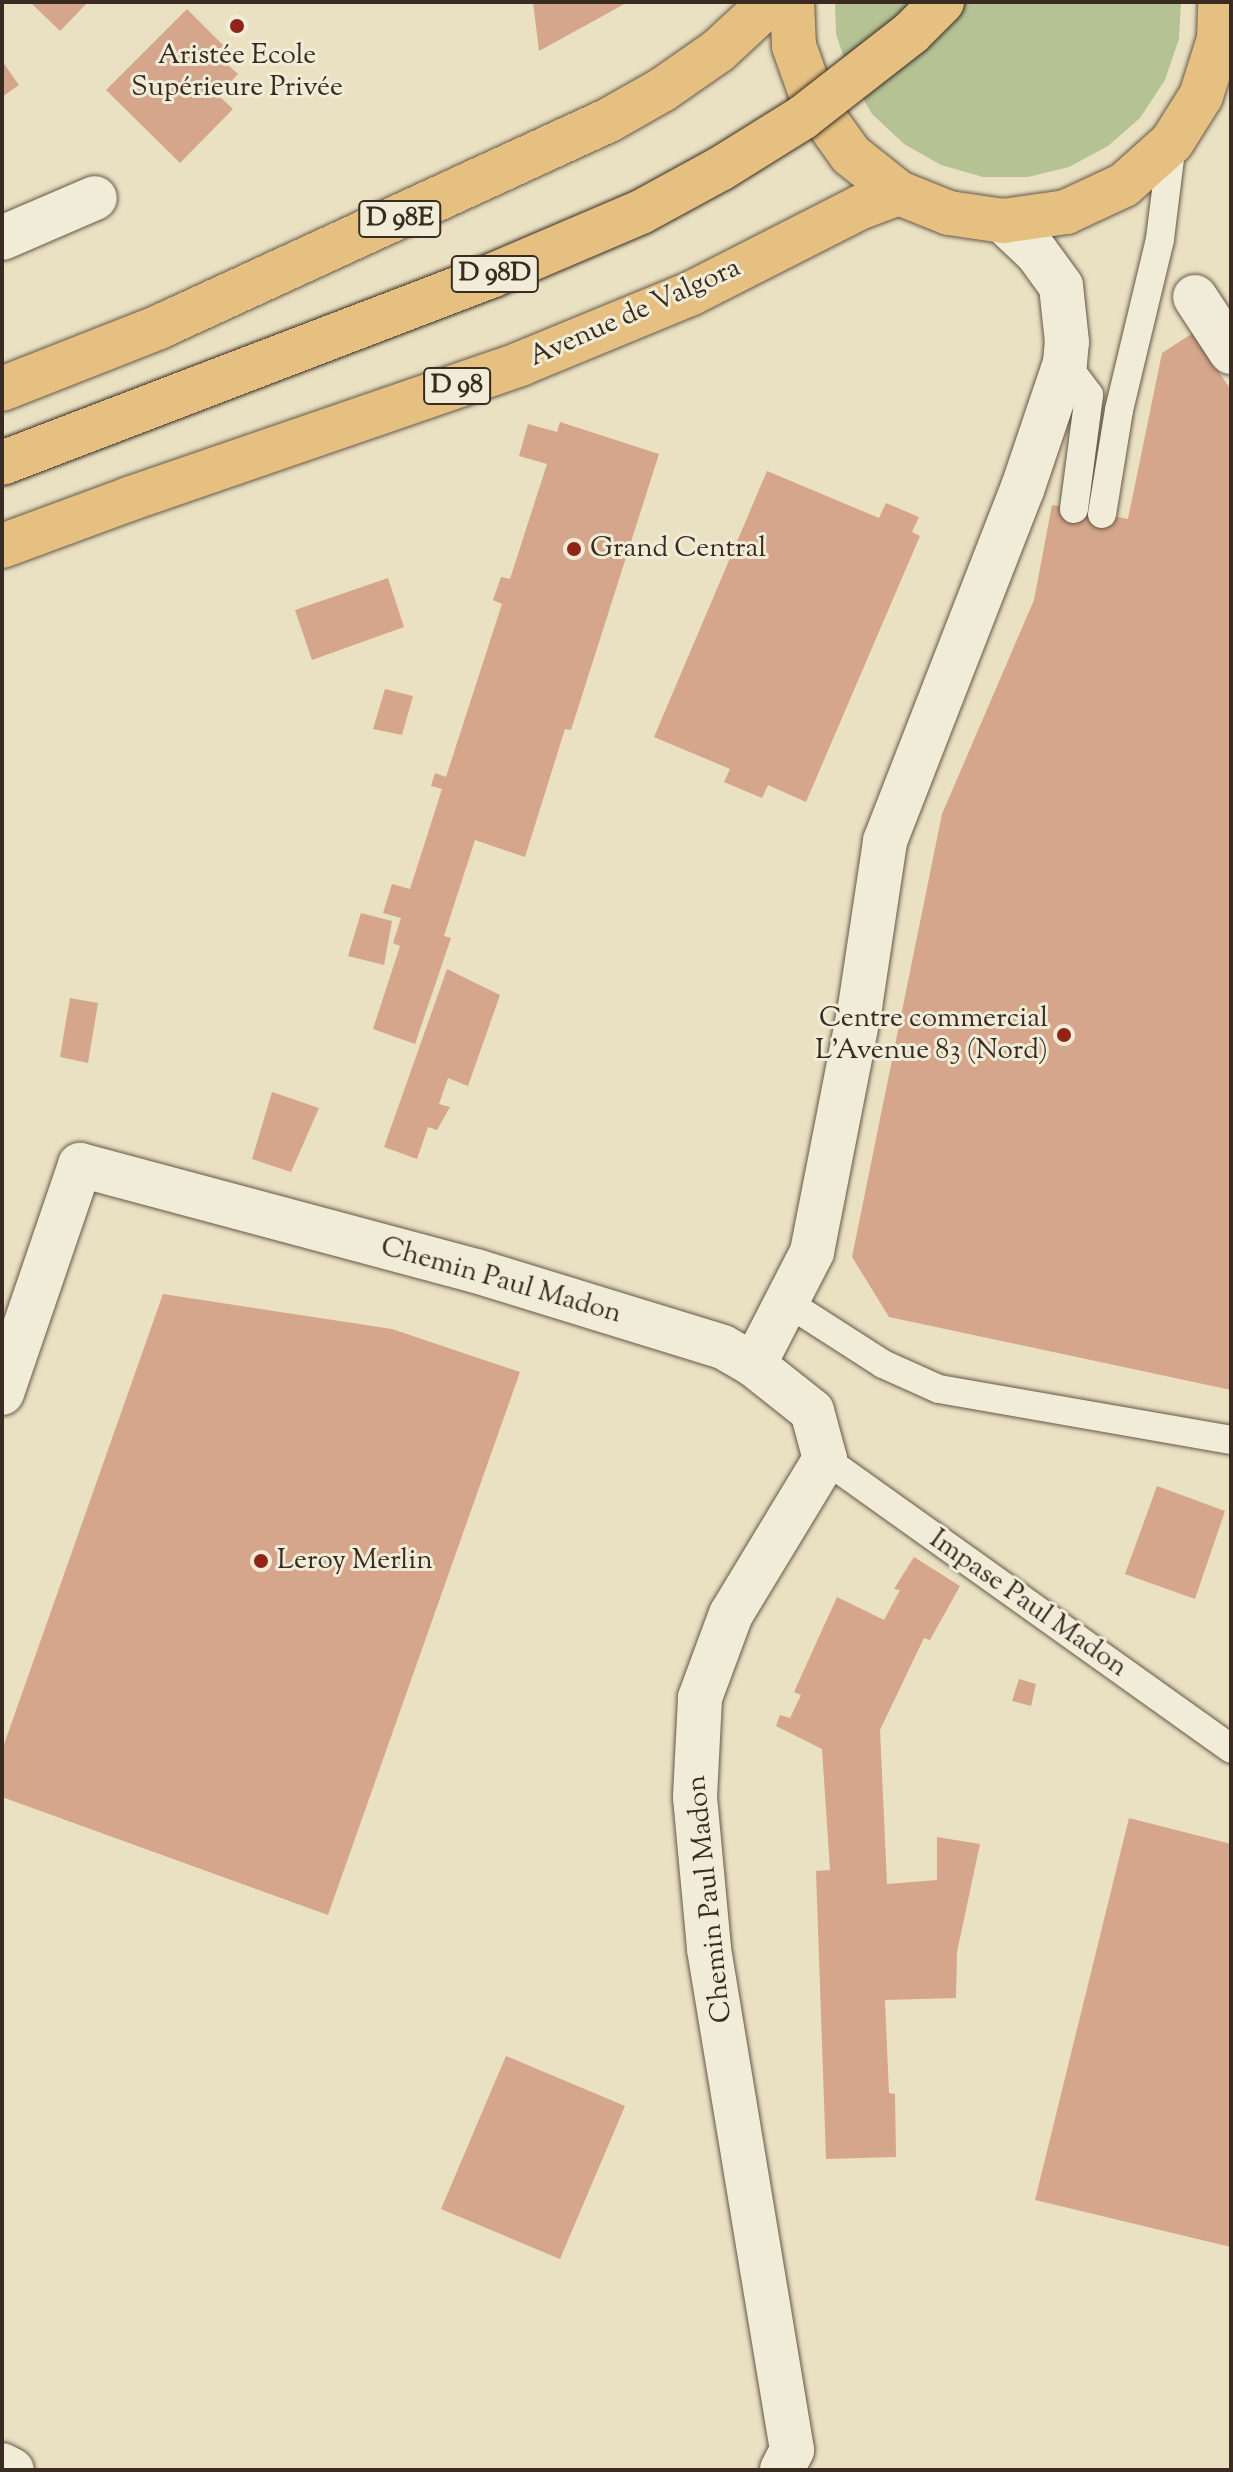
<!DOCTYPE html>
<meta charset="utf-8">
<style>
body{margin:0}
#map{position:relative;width:1233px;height:2472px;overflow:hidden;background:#eae1c2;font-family:"Sorts Mill Goudy",serif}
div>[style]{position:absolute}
.green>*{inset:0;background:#b5c394}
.building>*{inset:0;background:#d5a68b}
.roads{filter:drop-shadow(0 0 2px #655849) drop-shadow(0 0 2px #655849)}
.lane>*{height:28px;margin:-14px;padding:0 14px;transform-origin:14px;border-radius:14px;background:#f1ecd7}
.street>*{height:44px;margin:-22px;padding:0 22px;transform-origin:22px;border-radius:22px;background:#f1ecd7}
.primary>*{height:44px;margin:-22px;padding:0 22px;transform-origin:22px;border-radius:22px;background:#e5c081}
.bridges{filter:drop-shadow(0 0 2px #392b21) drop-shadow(0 0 2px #392b21)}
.primary-bridge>*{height:44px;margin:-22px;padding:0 22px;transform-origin:22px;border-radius:22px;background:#e5c081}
.dots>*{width:22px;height:22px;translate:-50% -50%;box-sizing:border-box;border:4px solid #f1ecd7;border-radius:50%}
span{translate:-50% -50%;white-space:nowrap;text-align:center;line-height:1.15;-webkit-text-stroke:6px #f1ecd7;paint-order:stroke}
.shield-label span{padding:2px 6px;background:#f1ecd7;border:2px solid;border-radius:6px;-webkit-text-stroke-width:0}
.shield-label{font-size:26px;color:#392b21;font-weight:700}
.poi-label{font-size:28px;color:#392b21}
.left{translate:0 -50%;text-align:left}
.right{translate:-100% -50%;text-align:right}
.street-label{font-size:28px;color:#392b21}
.frame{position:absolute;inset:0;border:4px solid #392b21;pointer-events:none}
</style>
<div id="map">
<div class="green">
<div style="clip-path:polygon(835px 2px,1181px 2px,1179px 39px,1165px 80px,1140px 118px,1108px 146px,1069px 167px,1028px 177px,983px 177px,941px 165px,904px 144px,872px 114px,850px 76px,836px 34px)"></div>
</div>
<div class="building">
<div style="clip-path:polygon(30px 2px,88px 2px,60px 31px)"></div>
<div style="clip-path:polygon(533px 2px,628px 2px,539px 51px)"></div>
<div style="clip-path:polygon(187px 9px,224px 46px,216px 54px,238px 74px,218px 95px,233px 109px,180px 163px,106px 90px)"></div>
<div style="clip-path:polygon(2px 61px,19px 85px,2px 97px)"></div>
<div style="clip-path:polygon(1193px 333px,1231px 390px,1231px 1390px,889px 1317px,852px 1257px,942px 814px,1034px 600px,1052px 505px,1128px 519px,1162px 353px)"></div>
<div style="clip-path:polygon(560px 422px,659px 454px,571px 730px,565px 729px,525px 857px,475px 840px,444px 936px,451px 938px,415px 1044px,373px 1029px,400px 946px,393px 943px,401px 918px,383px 913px,392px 884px,410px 889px,442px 789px,431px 786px,435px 773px,446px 777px,502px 604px,493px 600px,501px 577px,510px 579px,547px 464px,519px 456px,528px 424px,557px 432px)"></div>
<div style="clip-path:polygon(767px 471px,879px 518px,886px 503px,919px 517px,912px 532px,920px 536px,806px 802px,768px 785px,762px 798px,724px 782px,730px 769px,654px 737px)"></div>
<div style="clip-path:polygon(388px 578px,404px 627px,312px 660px,295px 610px)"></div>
<div style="clip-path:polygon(385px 689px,413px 696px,402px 735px,373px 729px)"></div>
<div style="clip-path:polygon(361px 913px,392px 921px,384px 965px,348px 956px)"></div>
<div style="clip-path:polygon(447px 969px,500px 995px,468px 1086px,448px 1078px,439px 1104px,450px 1107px,437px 1130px,428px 1127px,417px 1159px,384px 1147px)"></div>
<div style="clip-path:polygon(70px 998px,98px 1003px,88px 1063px,60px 1057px)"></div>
<div style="clip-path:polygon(272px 1092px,319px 1108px,291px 1172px,252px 1159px)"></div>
<div style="clip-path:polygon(163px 1294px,392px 1329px,520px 1372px,328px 1915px,2px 1797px,2px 1750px)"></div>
<div style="clip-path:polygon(1157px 1486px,1225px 1511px,1195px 1599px,1125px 1574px)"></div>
<div style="clip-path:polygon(914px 1557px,960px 1586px,930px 1640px,924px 1638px,880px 1730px,887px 1884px,937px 1880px,937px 1837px,980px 1844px,957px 1952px,956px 1998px,885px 2000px,889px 2093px,895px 2094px,896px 2157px,826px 2159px,816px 1871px,830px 1870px,822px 1749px,776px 1726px,780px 1715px,790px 1718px,801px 1695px,794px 1692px,837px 1597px,884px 1620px,900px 1590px,894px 1589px)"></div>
<div style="clip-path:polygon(1019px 1679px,1036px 1684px,1031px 1706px,1012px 1701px)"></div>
<div style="clip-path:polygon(1129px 1818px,1231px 1844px,1231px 2247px,1035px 2200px)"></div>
<div style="clip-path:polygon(506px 2056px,625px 2106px,560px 2259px,441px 2209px)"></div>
</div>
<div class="roads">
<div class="lane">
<div style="left:1065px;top:363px;width:40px;rotate:53deg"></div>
<div style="left:1089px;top:395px;width:115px;rotate:97.5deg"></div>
<div style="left:1102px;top:514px;width:105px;rotate:-80.7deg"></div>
<div style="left:1119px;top:410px;width:176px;rotate:-76.5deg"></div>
<div style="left:1160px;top:239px;width:98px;rotate:-82.9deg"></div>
<div style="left:788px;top:1303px;width:113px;rotate:32.7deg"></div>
<div style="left:883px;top:1364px;width:61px;rotate:24.1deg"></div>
<div style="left:939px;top:1389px;width:296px;rotate:9.9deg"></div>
<div style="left:825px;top:1459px;width:499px;rotate:35.5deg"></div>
</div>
<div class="street">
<div style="left:2px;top:238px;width:101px;rotate:-23.3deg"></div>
<div style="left:1195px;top:297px;width:66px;rotate:56.8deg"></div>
<div style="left:754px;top:1365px;width:127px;rotate:-62.8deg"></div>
<div style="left:812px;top:1252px;width:250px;rotate:-78.9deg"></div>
<div style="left:860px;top:1007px;width:168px;rotate:-81.4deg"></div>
<div style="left:885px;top:841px;width:377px;rotate:-68.7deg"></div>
<div style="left:1022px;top:490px;width:134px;rotate:-71.3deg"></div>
<div style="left:1065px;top:363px;width:21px;rotate:-85deg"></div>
<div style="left:1067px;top:342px;width:56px;rotate:-96.1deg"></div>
<div style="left:1061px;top:286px;width:41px;rotate:-126deg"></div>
<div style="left:1037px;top:253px;width:47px;rotate:-136.7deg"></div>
<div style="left:2px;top:1393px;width:241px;rotate:-71.1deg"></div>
<div style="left:80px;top:1165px;width:410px;rotate:15deg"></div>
<div style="left:476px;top:1271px;width:258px;rotate:17.1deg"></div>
<div style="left:723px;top:1347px;width:36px;rotate:30deg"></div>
<div style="left:754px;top:1365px;width:74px;rotate:38.4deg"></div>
<div style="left:812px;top:1411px;width:50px;rotate:74.8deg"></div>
<div style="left:825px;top:1459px;width:181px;rotate:121.2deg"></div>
<div style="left:731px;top:1614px;width:90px;rotate:110.3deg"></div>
<div style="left:700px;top:1698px;width:99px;rotate:92.9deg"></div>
<div style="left:695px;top:1797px;width:153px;rotate:84.7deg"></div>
<div style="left:709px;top:1949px;width:508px;rotate:80.59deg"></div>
<div style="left:792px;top:2450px;width:22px;rotate:117deg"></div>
<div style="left:2px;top:2465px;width:11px;rotate:27deg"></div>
</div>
<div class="primary">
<div style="left:792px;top:2px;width:44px;rotate:87.4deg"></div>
<div style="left:794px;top:46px;width:63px;rotate:70.4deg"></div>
<div style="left:815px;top:105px;width:62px;rotate:54.2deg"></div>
<div style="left:851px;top:155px;width:61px;rotate:38.4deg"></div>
<div style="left:899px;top:193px;width:54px;rotate:21.8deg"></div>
<div style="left:949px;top:213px;width:55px;rotate:8.4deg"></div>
<div style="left:1003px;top:221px;width:64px;rotate:-8.1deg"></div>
<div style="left:1066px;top:212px;width:64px;rotate:-25deg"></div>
<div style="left:1124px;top:185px;width:64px;rotate:-41.9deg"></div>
<div style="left:1172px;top:142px;width:54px;rotate:-57.8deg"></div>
<div style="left:1201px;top:96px;width:60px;rotate:-72.5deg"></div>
<div style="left:1219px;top:39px;width:37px;rotate:-88deg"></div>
<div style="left:2px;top:389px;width:169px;rotate:-21.5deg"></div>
<div style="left:159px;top:327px;width:495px;rotate:-24.7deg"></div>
<div style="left:609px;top:120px;width:61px;rotate:-29.5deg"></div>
<div style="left:662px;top:90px;width:68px;rotate:-34.9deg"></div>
<div style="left:718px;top:51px;width:72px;rotate:-42.8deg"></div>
<div style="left:2px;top:546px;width:135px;rotate:-20.3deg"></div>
<div style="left:129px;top:499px;width:414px;rotate:-19deg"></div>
<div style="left:520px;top:364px;width:184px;rotate:-22.4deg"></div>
<div style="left:690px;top:294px;width:192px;rotate:-27deg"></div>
<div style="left:861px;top:207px;width:40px;rotate:-20.2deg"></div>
</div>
</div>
<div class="bridges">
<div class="primary-bridge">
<div style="left:2px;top:463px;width:524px;rotate:-20.93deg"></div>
<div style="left:491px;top:276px;width:163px;rotate:-23.1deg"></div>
<div style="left:641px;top:212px;width:90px;rotate:-28.6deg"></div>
<div style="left:720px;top:169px;width:97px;rotate:-31.9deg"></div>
<div style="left:802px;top:118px;width:138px;rotate:-37.9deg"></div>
<div style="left:911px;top:33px;width:44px;rotate:-45deg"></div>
</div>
</div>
<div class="dots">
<div style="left:237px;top:26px;background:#8f2418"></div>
<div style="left:574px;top:549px;background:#8f2418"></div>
<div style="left:1064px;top:1035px;background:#8f2418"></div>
<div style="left:261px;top:1561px;background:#8f2418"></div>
</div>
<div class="shield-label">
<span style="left:400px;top:219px">D 98E</span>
<span style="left:495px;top:274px">D 98D</span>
<span style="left:457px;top:386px">D 98</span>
</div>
<div class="poi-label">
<span style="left:237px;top:72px">Aristée Ecole<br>Supérieure Privée</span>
<span class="left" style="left:590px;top:549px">Grand Central</span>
<span class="right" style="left:1048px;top:1035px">Centre commercial<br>L'Avenue 83 (Nord)</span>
<span class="left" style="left:277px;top:1561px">Leroy Merlin</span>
</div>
<div class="street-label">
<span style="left:635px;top:313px;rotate:-24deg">Avenue de Valgora</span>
<span style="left:501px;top:1281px;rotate:16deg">Chemin Paul Madon</span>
<span style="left:1028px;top:1604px;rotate:35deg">Impase Paul Madon</span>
<span style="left:710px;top:1899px;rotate:-96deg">Chemin Paul Madon</span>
</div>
<div class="frame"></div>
</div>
